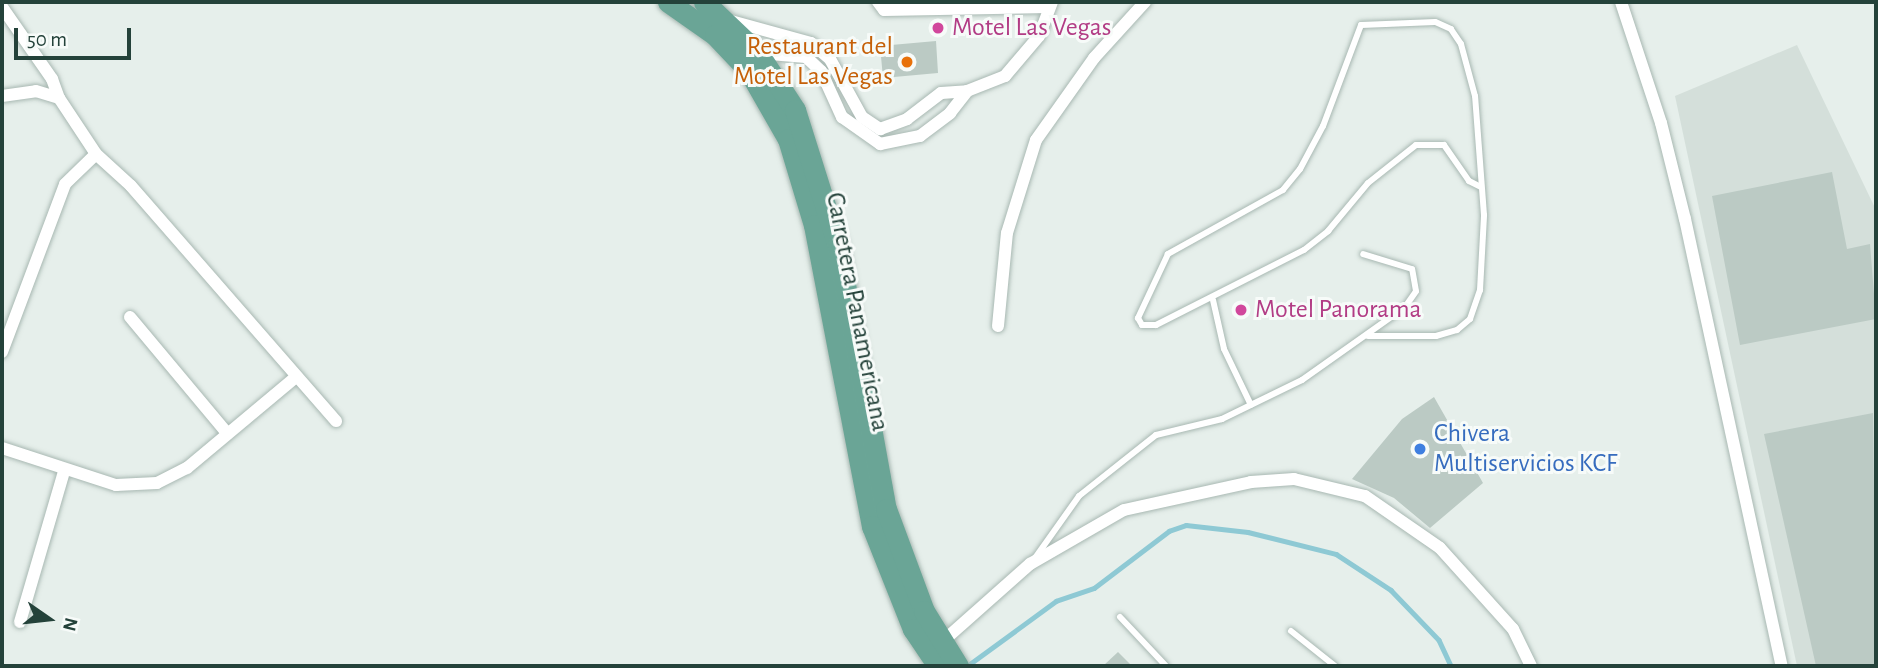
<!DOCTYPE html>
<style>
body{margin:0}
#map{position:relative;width:1878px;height:668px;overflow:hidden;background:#e6efeb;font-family:"Alegreya Sans",sans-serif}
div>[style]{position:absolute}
.built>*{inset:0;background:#d4dfda}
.stream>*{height:4.5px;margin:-2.25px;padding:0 2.25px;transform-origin:2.25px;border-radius:2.25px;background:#8ec9d4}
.building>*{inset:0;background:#bbcac4}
.roads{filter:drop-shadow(0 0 2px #a8b8b2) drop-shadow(0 0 2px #a8b8b2)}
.lane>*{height:6px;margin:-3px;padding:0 3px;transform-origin:3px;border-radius:3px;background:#fff}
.street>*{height:12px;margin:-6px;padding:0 6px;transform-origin:6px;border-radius:6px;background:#fff}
.primary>*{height:21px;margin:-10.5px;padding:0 10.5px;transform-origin:10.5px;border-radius:10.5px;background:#6aa596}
.dots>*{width:19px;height:19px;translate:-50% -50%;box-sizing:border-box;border:4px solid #f7fbf9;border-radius:50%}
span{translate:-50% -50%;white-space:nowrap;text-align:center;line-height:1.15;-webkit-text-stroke:6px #f7fbf9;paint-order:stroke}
.hotel-label{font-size:26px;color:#b23c85}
.left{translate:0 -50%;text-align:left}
.food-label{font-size:26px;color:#c56008}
.right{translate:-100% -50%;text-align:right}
.street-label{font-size:26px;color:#24423a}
.shop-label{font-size:26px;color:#366cbe}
.frame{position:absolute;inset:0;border:4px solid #24423a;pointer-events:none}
.north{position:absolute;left:14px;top:584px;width:70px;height:70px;-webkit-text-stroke:5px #f7fbf9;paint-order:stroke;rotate:104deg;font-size:19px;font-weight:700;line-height:28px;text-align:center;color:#24423a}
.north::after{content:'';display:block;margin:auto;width:24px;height:32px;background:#24423a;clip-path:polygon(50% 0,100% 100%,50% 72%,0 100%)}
.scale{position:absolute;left:14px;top:28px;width:117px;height:32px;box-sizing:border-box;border:4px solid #24423a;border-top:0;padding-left:9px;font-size:21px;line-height:24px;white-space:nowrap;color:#24423a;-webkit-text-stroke:5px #f7fbf9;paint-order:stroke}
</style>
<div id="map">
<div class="built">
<div style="clip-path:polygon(1797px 45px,1876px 210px,1876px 666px,1797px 666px,1675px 96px)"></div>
</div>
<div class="stream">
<div style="left:967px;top:666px;width:110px;rotate:-36.1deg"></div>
<div style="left:1056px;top:601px;width:40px;rotate:-18.9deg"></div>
<div style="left:1094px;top:588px;width:94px;rotate:-37.2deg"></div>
<div style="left:1169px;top:531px;width:18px;rotate:-19deg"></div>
<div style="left:1186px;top:525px;width:62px;rotate:6.4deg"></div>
<div style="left:1248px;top:532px;width:91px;rotate:14deg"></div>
<div style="left:1336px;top:554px;width:66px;rotate:33.2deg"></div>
<div style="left:1391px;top:590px;width:69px;rotate:46.2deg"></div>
<div style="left:1439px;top:640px;width:29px;rotate:65deg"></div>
</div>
<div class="building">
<div style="clip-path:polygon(936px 41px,938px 73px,883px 78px,880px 46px)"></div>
<div style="clip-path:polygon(1832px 172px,1847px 249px,1870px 244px,1876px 319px,1740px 345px,1712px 196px)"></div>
<div style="clip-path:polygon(1434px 397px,1483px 483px,1430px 528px,1394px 498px,1352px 479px,1402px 419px)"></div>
<div style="clip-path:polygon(1873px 413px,1876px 666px,1816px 666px,1764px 434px)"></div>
<div style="clip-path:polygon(1118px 652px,1132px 666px,1103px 666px)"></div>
</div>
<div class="roads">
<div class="lane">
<div style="left:1213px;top:300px;width:50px;rotate:77.3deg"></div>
<div style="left:1224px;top:349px;width:62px;rotate:64.3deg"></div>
<div style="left:1368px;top:336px;width:68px"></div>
<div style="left:1436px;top:336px;width:22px;rotate:-16deg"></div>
<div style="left:1457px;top:330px;width:17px;rotate:-40deg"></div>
<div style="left:1470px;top:319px;width:31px;rotate:-71deg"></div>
<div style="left:1480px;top:290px;width:75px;rotate:-86.9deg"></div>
<div style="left:1484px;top:215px;width:119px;rotate:-94.3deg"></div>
<div style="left:1475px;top:96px;width:54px;rotate:-105.1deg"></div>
<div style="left:1461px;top:44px;width:18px;rotate:-124deg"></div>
<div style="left:1451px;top:29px;width:17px;rotate:-156deg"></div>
<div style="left:1435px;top:22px;width:74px;rotate:177.7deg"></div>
<div style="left:1361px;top:25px;width:108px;rotate:110.6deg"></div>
<div style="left:1323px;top:126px;width:49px;rotate:118.1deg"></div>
<div style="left:1300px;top:169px;width:27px;rotate:129deg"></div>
<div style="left:1283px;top:190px;width:132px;rotate:150.9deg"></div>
<div style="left:1168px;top:254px;width:71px;rotate:115.1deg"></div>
<div style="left:1138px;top:318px;width:8px;rotate:60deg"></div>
<div style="left:1142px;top:325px;width:14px"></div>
<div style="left:1156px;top:325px;width:166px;rotate:-26.9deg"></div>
<div style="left:1304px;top:250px;width:31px;rotate:-38deg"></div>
<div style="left:1328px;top:231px;width:62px;rotate:-50.2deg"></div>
<div style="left:1368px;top:183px;width:61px;rotate:-38.4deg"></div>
<div style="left:1416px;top:145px;width:28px"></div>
<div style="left:1444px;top:145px;width:44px;rotate:55.2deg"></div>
<div style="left:1469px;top:181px;width:13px;rotate:27deg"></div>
<div style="left:1035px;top:558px;width:76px;rotate:-54.6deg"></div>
<div style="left:1079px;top:496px;width:98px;rotate:-38.4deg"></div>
<div style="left:1156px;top:435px;width:68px;rotate:-13.6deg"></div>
<div style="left:1222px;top:419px;width:89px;rotate:-26deg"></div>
<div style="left:1302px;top:380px;width:126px;rotate:-35.3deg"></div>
<div style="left:1405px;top:307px;width:19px;rotate:-55deg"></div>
<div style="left:1416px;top:291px;width:22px;rotate:-100deg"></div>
<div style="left:1412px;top:269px;width:51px;rotate:-163deg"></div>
<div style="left:1120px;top:617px;width:67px;rotate:46.8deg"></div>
<div style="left:1291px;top:631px;width:56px;rotate:38.5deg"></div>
</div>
<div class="street">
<div style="left:878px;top:2px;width:10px;rotate:53deg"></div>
<div style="left:884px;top:10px;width:165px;rotate:-1deg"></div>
<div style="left:1621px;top:2px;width:127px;rotate:71.7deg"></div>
<div style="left:1661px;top:123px;width:99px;rotate:76deg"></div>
<div style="left:1685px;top:219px;width:457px;rotate:77.8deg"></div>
<div style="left:2px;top:7px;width:88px;rotate:55.2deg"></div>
<div style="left:52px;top:79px;width:20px;rotate:70deg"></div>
<div style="left:731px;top:21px;width:83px;rotate:15.4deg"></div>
<div style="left:811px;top:43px;width:25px;rotate:40deg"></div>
<div style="left:830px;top:59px;width:66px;rotate:61.1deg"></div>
<div style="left:862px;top:117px;width:22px;rotate:34deg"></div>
<div style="left:880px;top:129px;width:29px;rotate:-20deg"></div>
<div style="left:907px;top:119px;width:43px;rotate:-37.4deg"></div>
<div style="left:941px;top:93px;width:26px;rotate:-4deg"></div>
<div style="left:967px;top:91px;width:41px;rotate:-21.5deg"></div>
<div style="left:1005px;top:76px;width:52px;rotate:-49.6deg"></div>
<div style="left:1039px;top:36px;width:36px;rotate:-69deg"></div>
<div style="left:758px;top:53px;width:48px;rotate:4.8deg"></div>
<div style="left:806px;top:57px;width:21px;rotate:43deg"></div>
<div style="left:821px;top:71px;width:51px;rotate:65.5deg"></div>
<div style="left:842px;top:117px;width:47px;rotate:35.4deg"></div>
<div style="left:880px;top:144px;width:41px;rotate:-11.3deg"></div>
<div style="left:920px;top:136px;width:38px;rotate:-37deg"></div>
<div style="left:950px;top:113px;width:28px;rotate:-52deg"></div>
<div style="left:2px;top:96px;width:34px;rotate:-8deg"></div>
<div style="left:36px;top:91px;width:24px;rotate:17deg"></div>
<div style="left:59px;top:98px;width:67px;rotate:56.5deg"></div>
<div style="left:96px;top:154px;width:47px;rotate:42.4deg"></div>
<div style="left:131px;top:186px;width:312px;rotate:48.9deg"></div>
<div style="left:130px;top:317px;width:150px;rotate:50.1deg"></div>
<div style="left:998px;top:326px;width:93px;rotate:-84.5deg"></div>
<div style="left:1007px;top:233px;width:97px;rotate:-72.7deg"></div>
<div style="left:1036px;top:140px;width:100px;rotate:-54.7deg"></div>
<div style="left:1094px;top:58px;width:76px;rotate:-47.7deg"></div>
<div style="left:2px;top:352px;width:179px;rotate:-69.4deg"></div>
<div style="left:65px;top:184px;width:43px;rotate:-44.1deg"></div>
<div style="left:2px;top:448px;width:120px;rotate:18deg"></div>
<div style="left:116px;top:485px;width:41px;rotate:-2.8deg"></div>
<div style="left:157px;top:483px;width:34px;rotate:-27deg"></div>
<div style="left:187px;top:468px;width:142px;rotate:-39.9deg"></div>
<div style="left:20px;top:622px;width:156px;rotate:-73.7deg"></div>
<div style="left:942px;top:642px;width:118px;rotate:-41.6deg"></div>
<div style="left:1030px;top:564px;width:108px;rotate:-29.9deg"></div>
<div style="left:1124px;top:510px;width:130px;rotate:-12.4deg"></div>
<div style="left:1251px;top:482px;width:43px;rotate:-4deg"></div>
<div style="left:1294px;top:479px;width:73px;rotate:13.5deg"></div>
<div style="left:1365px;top:496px;width:91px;rotate:34.7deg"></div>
<div style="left:1440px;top:548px;width:109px;rotate:48deg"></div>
<div style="left:1513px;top:629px;width:41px;rotate:64.1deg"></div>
</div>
<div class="primary">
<div style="left:668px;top:2px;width:57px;rotate:35.1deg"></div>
<div style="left:715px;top:35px;width:50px;rotate:46.6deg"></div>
<div style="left:749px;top:71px;width:78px;rotate:60.2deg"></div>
<div style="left:788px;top:139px;width:90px;rotate:73.2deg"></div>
<div style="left:814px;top:225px;width:307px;rotate:79.1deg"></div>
<div style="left:872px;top:526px;width:111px;rotate:68.3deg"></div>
<div style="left:913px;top:629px;width:45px;rotate:56deg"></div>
<div style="left:704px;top:2px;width:74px;rotate:43.4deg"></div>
<div style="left:758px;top:53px;width:68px;rotate:57deg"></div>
<div style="left:795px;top:110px;width:143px;rotate:72.5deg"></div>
<div style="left:838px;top:246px;width:267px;rotate:79.7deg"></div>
<div style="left:886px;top:509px;width:109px;rotate:69.6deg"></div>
<div style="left:924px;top:611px;width:65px;rotate:58.3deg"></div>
</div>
</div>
<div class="dots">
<div style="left:938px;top:28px;background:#d1479c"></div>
<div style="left:907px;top:62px;background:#e8710a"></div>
<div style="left:1241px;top:310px;background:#d1479c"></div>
<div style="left:1420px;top:449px;background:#3f7fe0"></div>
</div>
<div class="hotel-label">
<span class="left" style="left:952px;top:28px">Motel Las Vegas</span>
<span class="left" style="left:1255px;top:310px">Motel Panorama</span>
</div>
<div class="food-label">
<span class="right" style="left:893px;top:62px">Restaurant del<br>Motel Las Vegas</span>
</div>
<div class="street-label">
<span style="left:857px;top:312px;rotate:79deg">Carretera Panamericana</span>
</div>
<div class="shop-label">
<span class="left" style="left:1434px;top:449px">Chivera<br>Multiservicios KCF</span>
</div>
<div class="frame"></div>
<div class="north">N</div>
<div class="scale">50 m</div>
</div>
